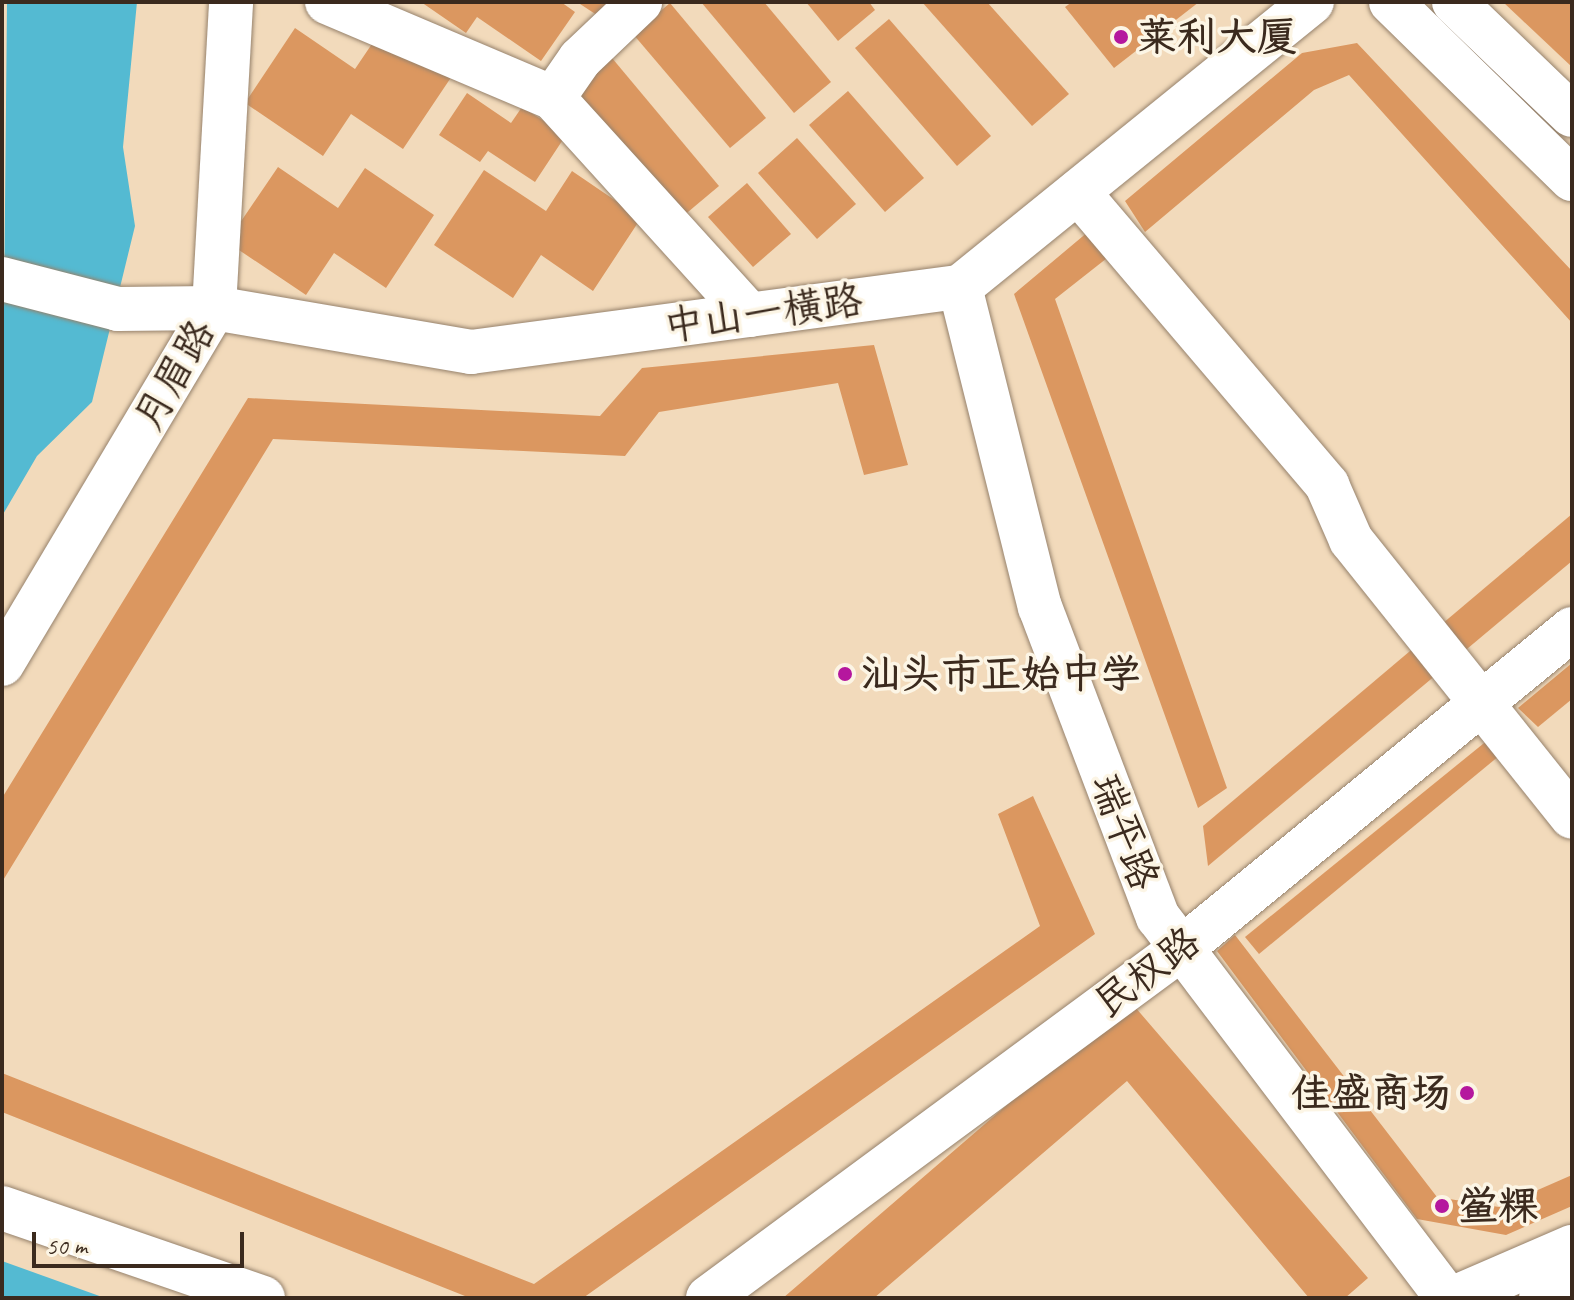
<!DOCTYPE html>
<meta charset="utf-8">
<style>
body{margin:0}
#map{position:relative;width:1574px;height:1300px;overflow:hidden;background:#f2dabb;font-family:Caveat,"LXGW WenKai TC",sans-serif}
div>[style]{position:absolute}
.water>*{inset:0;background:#54bad2}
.building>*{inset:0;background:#db9760}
.roads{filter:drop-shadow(0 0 2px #96826c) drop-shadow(0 0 2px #96826c)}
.minor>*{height:44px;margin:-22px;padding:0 22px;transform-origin:22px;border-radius:22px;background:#fff}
.major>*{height:44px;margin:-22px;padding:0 22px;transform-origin:22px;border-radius:22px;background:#fff}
.dots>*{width:22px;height:22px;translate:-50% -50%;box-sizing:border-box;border:4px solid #fcf5e5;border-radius:50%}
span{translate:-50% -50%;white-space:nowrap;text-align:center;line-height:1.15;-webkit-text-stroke:7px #fcf5e5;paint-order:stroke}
.poi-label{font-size:40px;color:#3b2a1e;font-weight:700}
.left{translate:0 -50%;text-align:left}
.right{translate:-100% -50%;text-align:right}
.street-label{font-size:40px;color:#3b2a1e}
.frame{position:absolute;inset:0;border:4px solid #3b2a1e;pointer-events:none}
.scale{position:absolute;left:32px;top:1232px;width:212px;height:36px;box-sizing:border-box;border:4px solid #3b2a1e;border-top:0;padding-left:10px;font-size:24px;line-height:28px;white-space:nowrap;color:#3b2a1e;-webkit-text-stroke:6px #fcf5e5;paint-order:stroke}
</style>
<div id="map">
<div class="water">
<div style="clip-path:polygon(7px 2px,137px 2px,123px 147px,135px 226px,92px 402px,37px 456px,2px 516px)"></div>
<div style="clip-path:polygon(2px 1261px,105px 1298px,2px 1298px)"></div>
</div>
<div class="building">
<div style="clip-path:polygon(421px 2px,561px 2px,575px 12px,541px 61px,477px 17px,466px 33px)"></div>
<div style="clip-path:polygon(577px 2px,619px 2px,606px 21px)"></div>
<div style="clip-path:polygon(701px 2px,764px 2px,831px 82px,794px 113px)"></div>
<div style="clip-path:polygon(806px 2px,869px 2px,875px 10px,838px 41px)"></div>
<div style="clip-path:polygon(922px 2px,987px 2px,1069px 94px,1032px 126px)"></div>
<div style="clip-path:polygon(1072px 2px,1199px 2px,1114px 68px,1065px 7px)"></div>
<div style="clip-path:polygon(1503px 2px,1572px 2px,1572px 67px)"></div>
<div style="clip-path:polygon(670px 3px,766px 118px,730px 148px,633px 34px)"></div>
<div style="clip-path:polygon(889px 19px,991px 136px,957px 166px,855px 48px)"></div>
<div style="clip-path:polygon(295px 28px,355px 69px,382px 29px,452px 76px,403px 149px,351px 114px,323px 156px,245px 103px)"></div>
<div style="clip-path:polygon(1357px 43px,1572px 271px,1572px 323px,1349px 75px,1314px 90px,1145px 232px,1125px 201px,1302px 53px)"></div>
<div style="clip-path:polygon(607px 52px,719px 186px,682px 217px,570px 83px)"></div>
<div style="clip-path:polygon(848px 91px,924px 178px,885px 212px,809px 125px)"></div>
<div style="clip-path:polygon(467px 93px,511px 123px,522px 107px,566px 135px,535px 182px,488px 151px,480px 162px,439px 135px)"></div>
<div style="clip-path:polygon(797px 138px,856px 204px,817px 239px,758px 173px)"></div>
<div style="clip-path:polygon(278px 167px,338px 208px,365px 168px,434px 215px,386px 288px,334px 253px,306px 295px,227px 242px)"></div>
<div style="clip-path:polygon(484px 170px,546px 211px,572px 171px,641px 218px,593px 291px,541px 255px,513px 298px,434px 245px)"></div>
<div style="clip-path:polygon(747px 183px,791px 234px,753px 267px,708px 217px)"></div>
<div style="clip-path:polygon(1095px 226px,1116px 251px,1055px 299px,1227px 788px,1198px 808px,1014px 294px)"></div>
<div style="clip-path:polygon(874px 345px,908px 465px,864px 475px,838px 383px,659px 412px,625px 456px,273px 439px,2px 882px,2px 798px,248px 398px,600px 416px,642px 368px)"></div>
<div style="clip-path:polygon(1572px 514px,1572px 561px,1208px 866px,1203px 826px)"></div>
<div style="clip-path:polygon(1572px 663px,1572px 699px,1538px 727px,1518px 708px)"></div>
<div style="clip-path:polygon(1494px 735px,1505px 751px,1259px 954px,1245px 937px)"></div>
<div style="clip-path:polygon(1033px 796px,1095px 934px,583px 1298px,470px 1298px,2px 1112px,2px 1073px,534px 1284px,1040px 926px,998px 814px)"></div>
<div style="clip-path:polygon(1235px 935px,1437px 1197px,1499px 1207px,1572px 1175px,1572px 1206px,1506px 1235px,1417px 1219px,1217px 951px)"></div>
<div style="clip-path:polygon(1129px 1000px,1368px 1278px,1345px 1298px,1309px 1298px,1127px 1081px,874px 1298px,783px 1298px)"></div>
</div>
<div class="roads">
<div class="minor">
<div style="left:327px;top:2px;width:246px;rotate:23deg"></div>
<div style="left:553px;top:98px;width:293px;rotate:47.8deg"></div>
<div style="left:553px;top:98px;width:47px;rotate:-55.3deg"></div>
<div style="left:580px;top:59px;width:83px;rotate:-43.5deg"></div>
<div style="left:1078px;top:192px;width:385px;rotate:49.6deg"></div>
<div style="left:1327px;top:485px;width:60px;rotate:66.4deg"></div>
<div style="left:1351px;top:540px;width:354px;rotate:51.4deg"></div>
<div style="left:2px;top:279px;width:120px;rotate:14.5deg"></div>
<div style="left:118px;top:309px;width:96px;rotate:-0.6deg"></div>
<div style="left:214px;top:308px;width:261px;rotate:9.7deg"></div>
<div style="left:471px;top:352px;width:493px;rotate:-7.6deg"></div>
<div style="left:960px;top:287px;width:453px;rotate:-39deg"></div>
<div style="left:960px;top:287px;width:330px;rotate:76deg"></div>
<div style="left:1040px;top:607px;width:332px;rotate:69.2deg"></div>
<div style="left:1158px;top:917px;width:478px;rotate:52.8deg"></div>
<div style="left:2px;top:664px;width:414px;rotate:-59.2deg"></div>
<div style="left:214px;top:308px;width:306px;rotate:-86.8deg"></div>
<div style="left:2px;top:1208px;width:276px;rotate:19deg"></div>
<div style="left:708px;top:1298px;width:589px;rotate:-36.44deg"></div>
<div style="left:1182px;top:948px;width:504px;rotate:-39.28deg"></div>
</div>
<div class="major">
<div style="left:1391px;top:2px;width:253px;rotate:44.4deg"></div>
<div style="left:1454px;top:2px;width:163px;rotate:43.8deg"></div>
<div style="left:1454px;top:1298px;width:129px;rotate:-23.4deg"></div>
<div style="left:1541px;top:1298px;width:33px;rotate:-21deg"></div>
</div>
</div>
<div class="dots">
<div style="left:1121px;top:37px;background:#b5179e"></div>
<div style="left:845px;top:674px;background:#b5179e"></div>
<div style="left:1467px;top:1093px;background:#b5179e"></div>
<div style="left:1442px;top:1206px;background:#b5179e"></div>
</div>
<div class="poi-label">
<span class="left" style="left:1137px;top:37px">莱利大厦</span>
<span class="left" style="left:861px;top:674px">汕头市正始中学</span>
<span class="right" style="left:1451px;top:1093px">佳盛商场</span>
<span class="left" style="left:1458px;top:1206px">鲎粿</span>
</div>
<div class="street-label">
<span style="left:763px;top:313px;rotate:-8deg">中山一横路</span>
<span style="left:174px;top:375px;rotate:-60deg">月眉路</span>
<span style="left:1125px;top:832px;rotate:69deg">瑞平路</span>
<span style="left:1147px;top:972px;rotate:-37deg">民权路</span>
</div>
<div class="frame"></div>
<div class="scale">50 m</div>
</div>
